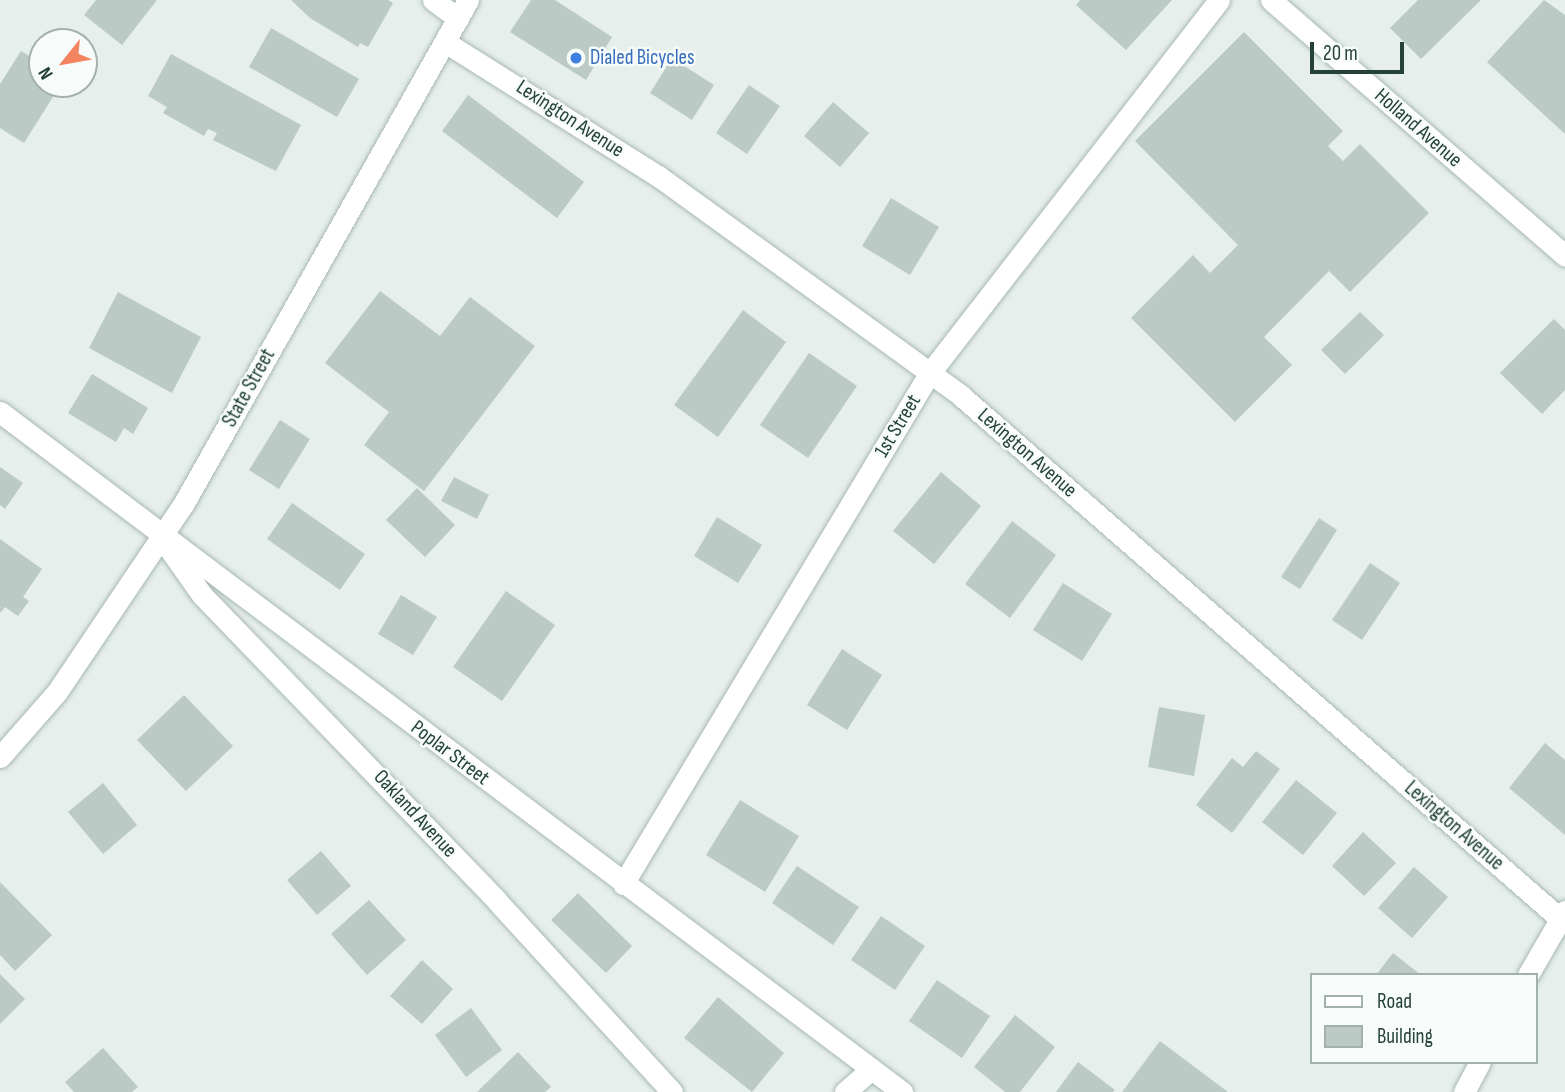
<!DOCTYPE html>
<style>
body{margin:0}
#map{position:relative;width:1565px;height:1092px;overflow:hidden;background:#e6efeb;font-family:"Sofia Sans Condensed",sans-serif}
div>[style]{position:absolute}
.building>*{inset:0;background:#bbcac4}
.roads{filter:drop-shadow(0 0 2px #a8b8b2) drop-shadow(0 0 2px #a8b8b2)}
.minor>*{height:21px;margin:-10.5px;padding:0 10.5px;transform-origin:10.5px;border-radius:10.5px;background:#fff}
.tertiary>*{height:21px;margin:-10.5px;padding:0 10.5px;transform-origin:10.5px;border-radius:10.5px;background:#fff}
.secondary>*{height:21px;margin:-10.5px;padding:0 10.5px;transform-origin:10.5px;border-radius:10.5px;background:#fff}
.dots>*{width:19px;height:19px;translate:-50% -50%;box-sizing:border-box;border:4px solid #f7fbf9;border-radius:50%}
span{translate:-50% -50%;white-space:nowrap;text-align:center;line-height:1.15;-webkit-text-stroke:5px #f7fbf9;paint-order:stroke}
.shop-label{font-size:21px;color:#366cbe}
.left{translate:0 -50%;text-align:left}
.street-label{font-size:21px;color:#24423a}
.legend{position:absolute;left:1310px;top:973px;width:228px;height:91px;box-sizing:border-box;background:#f7fbf9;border:2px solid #a3b1ad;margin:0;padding:9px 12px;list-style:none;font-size:21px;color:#24423a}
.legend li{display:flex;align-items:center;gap:14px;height:35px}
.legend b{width:35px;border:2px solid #a3b1ad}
.north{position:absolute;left:28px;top:28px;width:70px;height:70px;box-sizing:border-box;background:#f7fbf9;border:2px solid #a3b1ad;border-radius:50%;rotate:239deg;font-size:19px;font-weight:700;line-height:28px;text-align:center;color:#24423a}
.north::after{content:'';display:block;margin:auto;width:24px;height:32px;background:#f4845f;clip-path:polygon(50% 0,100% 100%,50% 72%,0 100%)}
.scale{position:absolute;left:1310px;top:42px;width:94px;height:32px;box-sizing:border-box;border:4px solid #24423a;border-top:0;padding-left:9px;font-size:21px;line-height:24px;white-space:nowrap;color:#24423a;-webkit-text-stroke:5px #f7fbf9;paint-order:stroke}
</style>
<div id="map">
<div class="building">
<div style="clip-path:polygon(96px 0,157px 0,122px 45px,84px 15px)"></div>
<div style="clip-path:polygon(291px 0,388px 0,393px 3px,368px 47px,360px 43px,358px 47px,310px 18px)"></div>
<div style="clip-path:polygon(531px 0,555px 0,612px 37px,586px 80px,510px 32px)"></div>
<div style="clip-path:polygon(1080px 0,1172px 0,1126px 50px,1076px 5px)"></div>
<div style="clip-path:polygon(1418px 0,1481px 0,1421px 59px,1390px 28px)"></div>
<div style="clip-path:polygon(1544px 0,1565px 15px,1565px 134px,1487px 62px)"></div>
<div style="clip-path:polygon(271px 28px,359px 79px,337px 117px,249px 67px)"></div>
<div style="clip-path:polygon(1244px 32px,1343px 131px,1328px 146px,1343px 161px,1360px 144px,1429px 213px,1350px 292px,1329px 271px,1264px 337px,1292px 365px,1235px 422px,1131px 318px,1193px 255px,1210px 273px,1238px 245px,1135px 141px)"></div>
<div style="clip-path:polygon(21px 51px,42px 64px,42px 84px,61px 84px,24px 143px,0 128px,0 84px)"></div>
<div style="clip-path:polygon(171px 54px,301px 125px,276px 171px,213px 140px,217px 133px,208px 129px,204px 136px,163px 113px,167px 107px,148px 96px)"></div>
<div style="clip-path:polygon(672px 58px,714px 85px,692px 120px,650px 93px)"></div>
<div style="clip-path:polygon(749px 85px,780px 106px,747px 154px,716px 133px)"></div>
<div style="clip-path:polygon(468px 95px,584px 182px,557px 218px,442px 131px)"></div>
<div style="clip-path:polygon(833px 102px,869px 133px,840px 167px,804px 136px)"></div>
<div style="clip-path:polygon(891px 198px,939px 227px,910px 275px,862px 246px)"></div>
<div style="clip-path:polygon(380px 291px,440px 336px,470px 297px,535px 346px,424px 491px,364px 445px,389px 412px,325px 363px)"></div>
<div style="clip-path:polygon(118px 292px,201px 337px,172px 393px,89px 348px)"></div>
<div style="clip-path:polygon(743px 310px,786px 342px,718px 437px,674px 405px)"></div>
<div style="clip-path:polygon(1360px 312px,1384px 335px,1345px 374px,1321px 350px)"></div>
<div style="clip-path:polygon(1554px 319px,1565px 330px,1565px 390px,1542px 414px,1500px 373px)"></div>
<div style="clip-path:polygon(809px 353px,857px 386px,808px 458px,760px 425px)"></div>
<div style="clip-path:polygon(92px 374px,148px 408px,133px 434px,124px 428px,116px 442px,68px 413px)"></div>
<div style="clip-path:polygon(280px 420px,310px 439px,279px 489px,249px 470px)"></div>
<div style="clip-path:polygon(0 467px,23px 483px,5px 509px,0 505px)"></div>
<div style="clip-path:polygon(941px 472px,981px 506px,934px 564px,893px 531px)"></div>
<div style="clip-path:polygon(454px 477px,489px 495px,477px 519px,441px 501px)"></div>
<div style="clip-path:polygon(417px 488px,455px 525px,425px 557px,386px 520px)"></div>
<div style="clip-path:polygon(292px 503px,365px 554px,340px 590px,267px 539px)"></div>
<div style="clip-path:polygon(717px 517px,762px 545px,738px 583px,694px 556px)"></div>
<div style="clip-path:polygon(1319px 518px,1337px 530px,1300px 589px,1281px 577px)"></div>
<div style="clip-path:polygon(1012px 521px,1056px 555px,1010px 618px,965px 584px)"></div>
<div style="clip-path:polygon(0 539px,42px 569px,23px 597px,29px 601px,18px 616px,5px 607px,0 613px)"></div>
<div style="clip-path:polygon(1370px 563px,1400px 583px,1362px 640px,1332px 620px)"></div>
<div style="clip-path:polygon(1063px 583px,1112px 614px,1082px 661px,1033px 630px)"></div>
<div style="clip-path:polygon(506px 591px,555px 625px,502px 701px,453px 667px)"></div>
<div style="clip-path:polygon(401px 595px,437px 617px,413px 655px,378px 634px)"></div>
<div style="clip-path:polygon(842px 649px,882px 675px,847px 730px,807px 705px)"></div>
<div style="clip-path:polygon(184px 695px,233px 746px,186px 791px,137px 740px)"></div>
<div style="clip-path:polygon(1159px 707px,1205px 715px,1194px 776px,1148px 767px)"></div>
<div style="clip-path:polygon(1545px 743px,1565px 760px,1565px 835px,1509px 788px)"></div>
<div style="clip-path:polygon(1256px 751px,1280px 769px,1232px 833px,1196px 805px,1232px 758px,1243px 767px)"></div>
<div style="clip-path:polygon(1296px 780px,1337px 813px,1303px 855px,1262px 822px)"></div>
<div style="clip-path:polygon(103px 783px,137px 825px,103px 854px,68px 812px)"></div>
<div style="clip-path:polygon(740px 800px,799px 836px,765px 892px,706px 855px)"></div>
<div style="clip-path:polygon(1363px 832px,1396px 863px,1364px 896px,1332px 866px)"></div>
<div style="clip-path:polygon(321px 851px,351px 886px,317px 915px,287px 880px)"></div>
<div style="clip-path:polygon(797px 866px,859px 907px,833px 945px,772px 903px)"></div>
<div style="clip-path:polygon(1414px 867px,1448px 897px,1412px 938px,1378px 908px)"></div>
<div style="clip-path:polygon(0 882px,52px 935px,15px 971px,0 955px)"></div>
<div style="clip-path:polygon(578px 893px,632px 946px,606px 973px,551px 920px)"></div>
<div style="clip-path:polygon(369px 900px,406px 940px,367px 975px,331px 934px)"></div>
<div style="clip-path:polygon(881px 916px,925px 946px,895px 990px,851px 960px)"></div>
<div style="clip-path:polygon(1393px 953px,1421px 975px,1376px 975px)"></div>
<div style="clip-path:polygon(422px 960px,453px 989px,422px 1024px,390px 996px)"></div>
<div style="clip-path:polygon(0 974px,25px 999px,0 1024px)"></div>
<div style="clip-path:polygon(937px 980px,990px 1016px,962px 1058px,909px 1021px)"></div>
<div style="clip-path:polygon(718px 997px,784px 1053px,752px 1092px,684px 1038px)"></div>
<div style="clip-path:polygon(471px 1008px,502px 1050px,466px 1077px,435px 1035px)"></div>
<div style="clip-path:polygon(1015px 1015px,1055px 1047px,1020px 1092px,1005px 1092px,974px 1067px)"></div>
<div style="clip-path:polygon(1160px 1041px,1228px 1092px,1122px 1092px)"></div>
<div style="clip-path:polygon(103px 1048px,138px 1087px,132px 1092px,74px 1092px,65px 1082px)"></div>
<div style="clip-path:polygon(518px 1052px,551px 1087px,545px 1092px,477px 1092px)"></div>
<div style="clip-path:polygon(1078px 1062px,1115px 1090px,1113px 1092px,1056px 1092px)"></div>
</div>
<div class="roads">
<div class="minor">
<div style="left:433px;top:0;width:31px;rotate:36deg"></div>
<div style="left:445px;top:42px;width:252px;rotate:32.2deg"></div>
<div style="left:658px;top:176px;width:372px;rotate:35.9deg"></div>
<div style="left:959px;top:394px;width:804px;rotate:41.12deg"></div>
<div style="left:0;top:412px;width:1130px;rotate:37.01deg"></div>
<div style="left:168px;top:547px;width:59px;rotate:54.7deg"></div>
<div style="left:202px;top:595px;width:425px;rotate:46deg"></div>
<div style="left:497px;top:901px;width:259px;rotate:47.5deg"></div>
<div style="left:623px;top:884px;width:595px;rotate:-59.04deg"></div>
<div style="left:929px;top:374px;width:473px;rotate:-52.2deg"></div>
<div style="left:1528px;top:975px;width:74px;rotate:-60deg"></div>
<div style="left:845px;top:1092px;width:35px;rotate:-41deg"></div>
<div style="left:1464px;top:1092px;width:34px;rotate:-62deg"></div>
</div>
<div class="tertiary">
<div style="left:1271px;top:0;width:390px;rotate:41deg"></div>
</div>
<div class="secondary">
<div style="left:0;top:757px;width:86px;rotate:-48.8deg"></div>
<div style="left:57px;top:692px;width:228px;rotate:-56.1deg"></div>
<div style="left:184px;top:503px;width:578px;rotate:-60.55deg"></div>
</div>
</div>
<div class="dots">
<div style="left:576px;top:58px;background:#3f7fe0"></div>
</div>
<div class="shop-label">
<span class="left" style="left:590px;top:58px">Dialed Bicycles</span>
</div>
<div class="street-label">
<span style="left:570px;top:119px;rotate:33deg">Lexington Avenue</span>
<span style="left:1418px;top:128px;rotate:41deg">Holland Avenue</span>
<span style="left:249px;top:388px;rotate:-61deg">State Street</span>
<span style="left:898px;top:426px;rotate:-59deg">1st Street</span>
<span style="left:1027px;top:453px;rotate:41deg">Lexington Avenue</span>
<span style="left:450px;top:753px;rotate:37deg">Poplar Street</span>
<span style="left:415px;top:814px;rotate:47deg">Oakland Avenue</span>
<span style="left:1454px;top:826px;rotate:41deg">Lexington Avenue</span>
</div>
<ul class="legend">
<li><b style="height:9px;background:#fff"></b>Road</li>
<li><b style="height:19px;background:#bbcac4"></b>Building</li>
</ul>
<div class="north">N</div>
<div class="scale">20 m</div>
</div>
